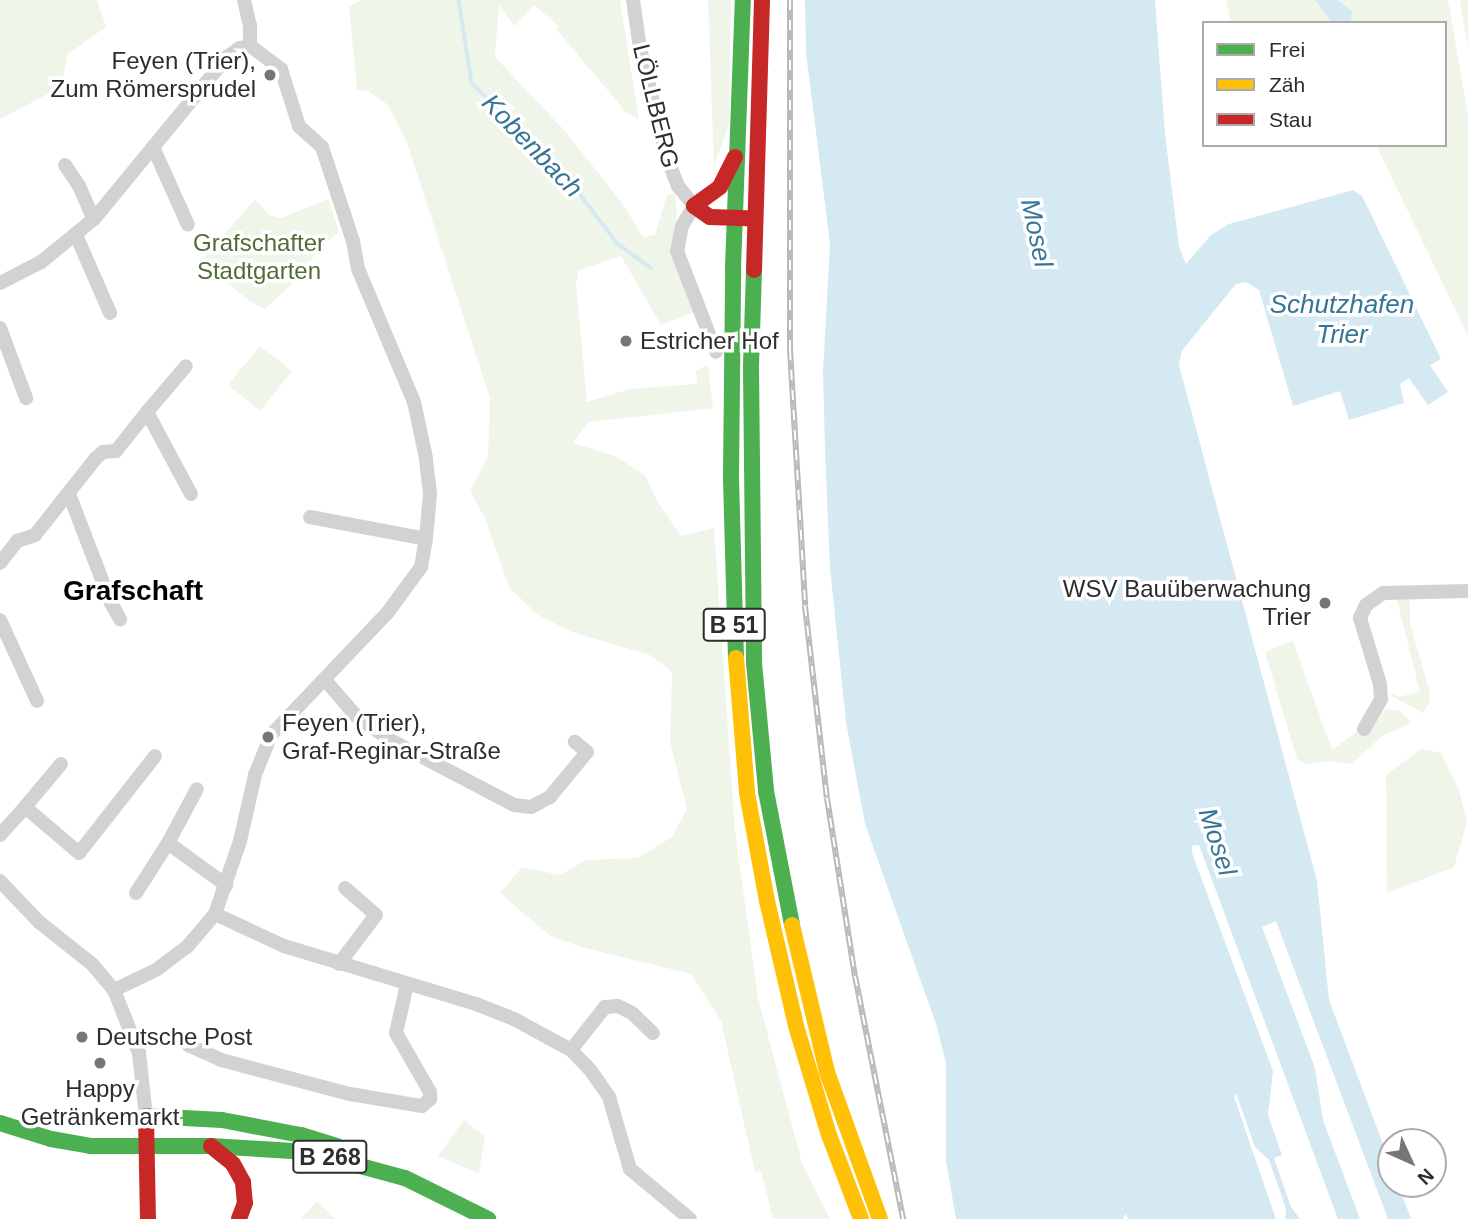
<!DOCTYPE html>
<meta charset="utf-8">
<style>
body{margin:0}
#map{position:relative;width:1468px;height:1219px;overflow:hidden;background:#fff;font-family:Arial,sans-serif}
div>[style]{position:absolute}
.green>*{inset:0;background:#f0f5ea}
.water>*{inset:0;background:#d5e9f3}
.stream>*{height:3.5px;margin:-1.75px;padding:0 1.75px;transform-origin:1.75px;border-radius:1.75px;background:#d5e9f3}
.street>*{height:14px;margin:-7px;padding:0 7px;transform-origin:7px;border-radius:7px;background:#d2d2d2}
.fast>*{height:16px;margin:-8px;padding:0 8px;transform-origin:8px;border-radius:8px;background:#4caf50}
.slow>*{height:16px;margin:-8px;padding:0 8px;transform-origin:8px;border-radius:8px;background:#ffc107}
.jam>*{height:16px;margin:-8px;padding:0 8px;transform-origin:8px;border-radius:8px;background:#c62828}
.rail>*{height:6px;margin-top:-3px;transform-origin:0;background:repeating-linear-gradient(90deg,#fff 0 10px,#b9b9b9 0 20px);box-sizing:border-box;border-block:2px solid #b9b9b9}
.dots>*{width:19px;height:19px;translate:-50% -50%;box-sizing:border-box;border:4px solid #fff;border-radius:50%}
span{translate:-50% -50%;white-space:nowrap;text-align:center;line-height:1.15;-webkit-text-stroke:7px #fff;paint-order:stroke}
.shield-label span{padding:2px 5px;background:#fff;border:2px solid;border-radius:5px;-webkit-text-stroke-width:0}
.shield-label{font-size:23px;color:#2d2d2d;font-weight:700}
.poi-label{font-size:24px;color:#2d2d2d}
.right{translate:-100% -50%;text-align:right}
.left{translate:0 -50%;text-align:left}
.street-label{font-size:24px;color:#2d2d2d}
.park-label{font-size:24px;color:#536c37}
.water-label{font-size:26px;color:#357595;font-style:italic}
.quarter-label{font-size:28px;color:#000;font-weight:700}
.legend{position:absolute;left:1202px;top:21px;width:245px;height:126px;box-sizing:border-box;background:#fff;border:2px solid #ababab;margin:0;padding:9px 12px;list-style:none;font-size:21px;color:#2d2d2d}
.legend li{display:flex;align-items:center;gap:14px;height:35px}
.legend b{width:35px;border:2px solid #ababab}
.north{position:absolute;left:1377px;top:1128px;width:70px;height:70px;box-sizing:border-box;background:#fff;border:2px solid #ababab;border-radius:50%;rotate:135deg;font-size:19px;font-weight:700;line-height:28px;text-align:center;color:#2d2d2d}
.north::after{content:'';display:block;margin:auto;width:24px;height:32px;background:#767676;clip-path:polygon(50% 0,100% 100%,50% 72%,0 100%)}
</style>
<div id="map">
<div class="green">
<div style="clip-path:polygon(0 0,97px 0,106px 27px,68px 54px,61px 87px,0 119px)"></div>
<div style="clip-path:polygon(361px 0,620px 0,639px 120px,626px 112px,556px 29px,559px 27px,535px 5px,514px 26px,499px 5px,495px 57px,565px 131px,622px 203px,643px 237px,655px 235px,667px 195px,675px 193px,677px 209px,672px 252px,694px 312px,661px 325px,621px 256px,579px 270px,576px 284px,587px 402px,630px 389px,697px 384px,696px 370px,708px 365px,713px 408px,588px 422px,573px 443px,615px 456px,645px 475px,658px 503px,681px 536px,714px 528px,735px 831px,758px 998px,802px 1163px,830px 1219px,773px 1219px,761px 1171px,755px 1172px,721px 1021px,691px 974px,581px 947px,549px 935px,500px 893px,522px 867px,560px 875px,586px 860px,638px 858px,672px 837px,687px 809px,670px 742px,672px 672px,650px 655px,572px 632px,538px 615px,509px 587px,485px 518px,470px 491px,488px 457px,490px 398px,406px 140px,387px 104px,368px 91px,357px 90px,349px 7px)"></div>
<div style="clip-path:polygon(708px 0,731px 0,729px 124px,714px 166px)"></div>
<div style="clip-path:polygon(1226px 0,1315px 0,1332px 23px,1231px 23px)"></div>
<div style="clip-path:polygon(1338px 0,1448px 0,1468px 115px,1468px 336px,1376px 145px,1445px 145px,1445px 23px,1350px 23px,1352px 11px)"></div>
<div style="clip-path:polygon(1460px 0,1468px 0,1468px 49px)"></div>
<div style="clip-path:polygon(255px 199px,269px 215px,281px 218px,328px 199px,339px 232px,319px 249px,298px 278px,265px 309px,252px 303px,201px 261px)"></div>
<div style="clip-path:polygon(260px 346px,292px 371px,260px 411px,228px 385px)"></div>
<div style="clip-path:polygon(1405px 598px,1410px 602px,1410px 624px,1429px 689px,1430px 702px,1423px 713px,1392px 696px,1390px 692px,1398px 697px,1420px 692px,1397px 600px)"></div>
<div style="clip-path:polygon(1293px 641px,1332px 750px,1359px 730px,1365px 736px,1386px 709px,1399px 710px,1410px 721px,1406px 726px,1383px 735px,1352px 764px,1332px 761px,1305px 764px,1297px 759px,1265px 652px)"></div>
<div style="clip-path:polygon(1421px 749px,1441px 753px,1459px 790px,1467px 822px,1454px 867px,1387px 893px,1386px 775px)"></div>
<div style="clip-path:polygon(464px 1120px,485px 1136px,479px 1174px,438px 1156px)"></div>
<div style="clip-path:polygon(317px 1201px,336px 1219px,301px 1219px)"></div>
</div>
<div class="water">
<div style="clip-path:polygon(805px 0,1155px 0,1165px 134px,1179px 247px,1186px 264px,1211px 235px,1229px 224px,1353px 190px,1362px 196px,1368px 208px,1441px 359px,1430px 365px,1448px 392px,1428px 405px,1409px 378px,1400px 384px,1404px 403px,1349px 420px,1340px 391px,1293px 406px,1259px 290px,1246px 282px,1236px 284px,1193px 337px,1182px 351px,1179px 365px,1317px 881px,1329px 1000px,1391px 1165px,1391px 1184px,1398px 1184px,1411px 1219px,1388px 1219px,1276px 921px,1262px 927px,1315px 1068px,1323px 1120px,1360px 1219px,1338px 1219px,1199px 845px,1192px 846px,1192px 853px,1273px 1071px,1268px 1115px,1282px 1155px,1274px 1158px,1291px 1207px,1300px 1219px,1285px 1219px,1286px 1209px,1269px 1160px,1255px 1147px,1236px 1093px,1234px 1097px,1276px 1219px,1129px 1219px,1125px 1214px,1123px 1219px,956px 1219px,946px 1161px,946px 1063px,936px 1024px,865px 824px,846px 722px,830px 568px,825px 450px,823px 372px,830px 244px,806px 53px)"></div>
<div style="clip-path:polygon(1315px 0,1338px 0,1352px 11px,1351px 21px,1332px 23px)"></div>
</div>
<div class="stream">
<div style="left:459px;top:0;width:84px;rotate:81.1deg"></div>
<div style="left:472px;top:83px;width:139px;rotate:45deg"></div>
<div style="left:570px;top:181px;width:79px;rotate:52.7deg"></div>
<div style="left:618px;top:244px;width:41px;rotate:36deg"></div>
</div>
<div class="street">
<div style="left:244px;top:0;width:26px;rotate:77deg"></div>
<div style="left:250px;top:25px;width:21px;rotate:90deg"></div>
<div style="left:633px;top:0;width:49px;rotate:81.7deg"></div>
<div style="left:640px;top:48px;width:110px;rotate:76.3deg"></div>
<div style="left:666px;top:155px;width:33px;rotate:69deg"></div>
<div style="left:678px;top:186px;width:26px;rotate:51deg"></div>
<div style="left:694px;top:206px;width:23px;rotate:121deg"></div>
<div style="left:682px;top:226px;width:25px;rotate:101deg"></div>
<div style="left:677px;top:251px;width:108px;rotate:68.9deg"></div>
<div style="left:153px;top:147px;width:85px;rotate:65.8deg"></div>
<div style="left:65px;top:165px;width:25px;rotate:56deg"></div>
<div style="left:79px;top:186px;width:36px;rotate:66deg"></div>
<div style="left:76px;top:235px;width:85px;rotate:66.4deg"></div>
<div style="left:0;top:283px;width:46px;rotate:-27.1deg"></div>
<div style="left:41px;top:262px;width:68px;rotate:-39.1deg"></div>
<div style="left:94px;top:219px;width:210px;rotate:-50.6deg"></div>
<div style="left:227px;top:57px;width:16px;rotate:-35deg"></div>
<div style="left:240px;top:48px;width:10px;rotate:-11deg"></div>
<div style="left:0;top:328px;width:75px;rotate:69.6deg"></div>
<div style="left:147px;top:412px;width:60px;rotate:-49.7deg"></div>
<div style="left:69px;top:494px;width:115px;rotate:69deg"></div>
<div style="left:110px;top:601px;width:21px;rotate:61deg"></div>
<div style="left:310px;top:517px;width:118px;rotate:10.7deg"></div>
<div style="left:0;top:563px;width:28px;rotate:-52deg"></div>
<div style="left:17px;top:541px;width:19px;rotate:-18deg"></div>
<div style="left:35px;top:535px;width:98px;rotate:-51.6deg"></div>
<div style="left:96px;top:458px;width:9px;rotate:-41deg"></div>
<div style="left:103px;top:452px;width:13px;rotate:-4deg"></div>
<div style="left:116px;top:451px;width:50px;rotate:-51.5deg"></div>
<div style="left:147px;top:412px;width:93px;rotate:61.8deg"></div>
<div style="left:0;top:620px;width:89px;rotate:65.4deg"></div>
<div style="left:325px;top:680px;width:49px;rotate:49.1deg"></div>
<div style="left:357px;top:717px;width:42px;rotate:34.4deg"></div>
<div style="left:392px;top:741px;width:138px;rotate:27.7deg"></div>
<div style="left:514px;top:805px;width:17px;rotate:7deg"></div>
<div style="left:531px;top:807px;width:21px;rotate:-28deg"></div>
<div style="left:550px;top:797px;width:58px;rotate:-50.6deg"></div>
<div style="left:587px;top:752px;width:16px;rotate:-140deg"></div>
<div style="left:1364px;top:729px;width:34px;rotate:-60deg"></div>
<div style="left:1381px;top:699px;width:15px;rotate:-94deg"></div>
<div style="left:1380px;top:684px;width:69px;rotate:-106.9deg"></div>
<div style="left:1360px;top:618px;width:14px;rotate:-65deg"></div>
<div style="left:1366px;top:605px;width:21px;rotate:-35deg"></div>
<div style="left:1383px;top:593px;width:85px;rotate:-1.3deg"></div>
<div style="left:25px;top:807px;width:56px;rotate:-50.1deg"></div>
<div style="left:0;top:835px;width:38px;rotate:-48deg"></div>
<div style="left:25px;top:807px;width:71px;rotate:40.4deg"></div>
<div style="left:79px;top:853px;width:123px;rotate:-51.9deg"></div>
<div style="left:168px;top:843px;width:72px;rotate:35.9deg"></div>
<div style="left:0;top:881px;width:57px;rotate:46.4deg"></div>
<div style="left:39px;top:922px;width:68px;rotate:38.4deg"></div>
<div style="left:92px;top:964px;width:34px;rotate:50deg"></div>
<div style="left:114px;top:990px;width:68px;rotate:68.4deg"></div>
<div style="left:139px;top:1053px;width:63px;rotate:83.7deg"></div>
<div style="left:136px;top:893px;width:59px;rotate:-57.4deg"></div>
<div style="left:168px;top:843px;width:61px;rotate:-61.8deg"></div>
<div style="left:215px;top:914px;width:76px;rotate:24.9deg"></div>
<div style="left:284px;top:946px;width:201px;rotate:16.8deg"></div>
<div style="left:476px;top:1004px;width:41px;rotate:21.5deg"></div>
<div style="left:514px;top:1019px;width:65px;rotate:28.5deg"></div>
<div style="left:571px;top:1050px;width:29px;rotate:46deg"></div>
<div style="left:591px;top:1071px;width:32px;rotate:55deg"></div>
<div style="left:609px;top:1097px;width:75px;rotate:73.7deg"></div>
<div style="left:630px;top:1169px;width:78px;rotate:39.8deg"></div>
<div style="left:339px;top:964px;width:61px;rotate:-52.9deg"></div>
<div style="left:376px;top:915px;width:41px;rotate:-138.9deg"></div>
<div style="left:114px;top:990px;width:47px;rotate:-25.5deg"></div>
<div style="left:156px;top:970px;width:39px;rotate:-37deg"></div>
<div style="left:187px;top:947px;width:43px;rotate:-49.7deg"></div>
<div style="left:215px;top:914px;width:77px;rotate:-71.1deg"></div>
<div style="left:240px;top:841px;width:68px;rotate:-77.2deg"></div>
<div style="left:255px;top:775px;width:43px;rotate:-68.2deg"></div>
<div style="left:271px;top:735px;width:170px;rotate:-46.4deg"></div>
<div style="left:388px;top:612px;width:56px;rotate:-53.7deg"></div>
<div style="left:421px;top:567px;width:28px;rotate:-80deg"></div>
<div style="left:426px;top:539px;width:46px;rotate:-85deg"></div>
<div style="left:430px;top:493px;width:35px;rotate:-97deg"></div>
<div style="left:426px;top:458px;width:57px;rotate:-102.1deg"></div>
<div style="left:414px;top:402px;width:144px;rotate:-112.8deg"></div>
<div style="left:358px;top:269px;width:28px;rotate:-100deg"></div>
<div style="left:353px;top:241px;width:99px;rotate:-108.3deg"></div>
<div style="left:322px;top:147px;width:31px;rotate:-138deg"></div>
<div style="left:299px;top:126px;width:60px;rotate:-107.5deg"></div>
<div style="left:281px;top:69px;width:39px;rotate:-143deg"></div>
<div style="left:188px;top:1045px;width:36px;rotate:24deg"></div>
<div style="left:221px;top:1060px;width:133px;rotate:14.8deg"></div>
<div style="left:350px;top:1094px;width:73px;rotate:9.5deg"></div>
<div style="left:422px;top:1106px;width:11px;rotate:-41deg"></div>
<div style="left:430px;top:1099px;width:7px;rotate:-90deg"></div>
<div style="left:430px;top:1092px;width:68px;rotate:-120deg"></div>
<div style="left:396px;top:1033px;width:50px;rotate:-77.3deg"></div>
<div style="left:571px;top:1050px;width:55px;rotate:-51.7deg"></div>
<div style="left:605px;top:1007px;width:13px;rotate:-4deg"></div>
<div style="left:618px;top:1006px;width:16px;rotate:27deg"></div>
<div style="left:632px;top:1013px;width:29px;rotate:44deg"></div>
</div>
<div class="fast">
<div style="left:754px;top:270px;width:98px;rotate:91.8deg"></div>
<div style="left:751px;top:368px;width:295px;rotate:89.4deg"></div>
<div style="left:754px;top:663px;width:129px;rotate:84.6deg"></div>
<div style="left:766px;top:791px;width:136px;rotate:79deg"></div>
<div style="left:736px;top:658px;width:182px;rotate:-91.6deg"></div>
<div style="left:731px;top:476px;width:208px;rotate:-89.4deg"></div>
<div style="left:733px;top:268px;width:268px;rotate:-87.9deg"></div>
<div style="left:146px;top:1116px;width:76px;rotate:3deg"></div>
<div style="left:222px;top:1120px;width:80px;rotate:10.8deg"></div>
<div style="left:301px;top:1135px;width:38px;rotate:17deg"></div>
<div style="left:0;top:1123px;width:53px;rotate:17.4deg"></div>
<div style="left:51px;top:1139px;width:40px;rotate:10deg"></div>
<div style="left:90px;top:1146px;width:121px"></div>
<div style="left:211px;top:1146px;width:98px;rotate:3.5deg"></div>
<div style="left:309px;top:1152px;width:99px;rotate:15.2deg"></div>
<div style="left:405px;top:1178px;width:93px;rotate:26.3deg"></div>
</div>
<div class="slow">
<div style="left:736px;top:658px;width:135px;rotate:85.3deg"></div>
<div style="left:747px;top:793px;width:110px;rotate:79.5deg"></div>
<div style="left:767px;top:901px;width:128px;rotate:76.9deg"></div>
<div style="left:796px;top:1026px;width:114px;rotate:73.2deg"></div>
<div style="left:829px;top:1135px;width:90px;rotate:69.1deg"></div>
<div style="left:792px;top:925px;width:151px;rotate:76.6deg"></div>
<div style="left:827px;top:1072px;width:156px;rotate:70.2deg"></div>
</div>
<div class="jam">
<div style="left:735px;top:157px;width:34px;rotate:117deg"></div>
<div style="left:720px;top:187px;width:32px;rotate:144deg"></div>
<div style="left:694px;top:206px;width:19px;rotate:35deg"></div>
<div style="left:710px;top:217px;width:37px;rotate:2deg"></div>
<div style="left:754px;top:270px;width:270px;rotate:-88.3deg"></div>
<div style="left:146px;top:1116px;width:103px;rotate:88.9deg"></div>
<div style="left:211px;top:1146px;width:28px;rotate:39deg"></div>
<div style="left:233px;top:1164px;width:21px;rotate:61deg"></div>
<div style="left:243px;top:1182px;width:21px;rotate:85deg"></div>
<div style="left:245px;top:1203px;width:17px;rotate:111deg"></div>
</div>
<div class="rail">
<div style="left:790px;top:0;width:350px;rotate:90deg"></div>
<div style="left:790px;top:350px;width:256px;rotate:86.6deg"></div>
<div style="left:805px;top:606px;width:193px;rotate:83.5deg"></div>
<div style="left:827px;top:798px;width:180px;rotate:81.1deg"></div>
<div style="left:855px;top:976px;width:248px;rotate:78.8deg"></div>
</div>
<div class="dots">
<div style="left:270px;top:75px;background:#767676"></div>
<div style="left:626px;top:341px;background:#767676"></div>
<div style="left:1325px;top:603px;background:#767676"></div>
<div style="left:268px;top:737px;background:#767676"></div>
<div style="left:82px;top:1037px;background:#767676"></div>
<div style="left:100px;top:1063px;background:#767676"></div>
</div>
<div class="shield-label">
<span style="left:734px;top:625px">B 51</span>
<span style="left:330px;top:1157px">B 268</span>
</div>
<div class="poi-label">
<span class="right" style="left:256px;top:75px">Feyen (Trier),<br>Zum Römersprudel</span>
<span class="left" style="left:640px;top:341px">Estricher Hof</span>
<span class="right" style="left:1311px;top:603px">WSV Bauüberwachung<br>Trier</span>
<span class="left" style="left:282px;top:737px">Feyen (Trier),<br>Graf-Reginar-Straße</span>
<span class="left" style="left:96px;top:1037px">Deutsche Post</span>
<span style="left:100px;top:1103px">Happy<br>Getränkemarkt</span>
</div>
<div class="street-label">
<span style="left:656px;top:106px;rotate:76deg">LÖLLBERG</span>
</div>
<div class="park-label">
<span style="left:259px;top:257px">Grafschafter<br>Stadtgarten</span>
</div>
<div class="water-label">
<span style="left:532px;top:146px;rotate:46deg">Kobenbach</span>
<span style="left:1036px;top:233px;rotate:78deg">Mosel</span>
<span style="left:1342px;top:320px">Schutzhafen<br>Trier</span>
<span style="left:1217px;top:842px;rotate:72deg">Mosel</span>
</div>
<div class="quarter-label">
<span style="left:133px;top:591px">Grafschaft</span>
</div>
<ul class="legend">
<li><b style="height:9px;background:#4caf50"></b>Frei</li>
<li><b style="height:9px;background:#ffc107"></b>Zäh</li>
<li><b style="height:9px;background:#c62828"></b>Stau</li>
</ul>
<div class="north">N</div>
</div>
